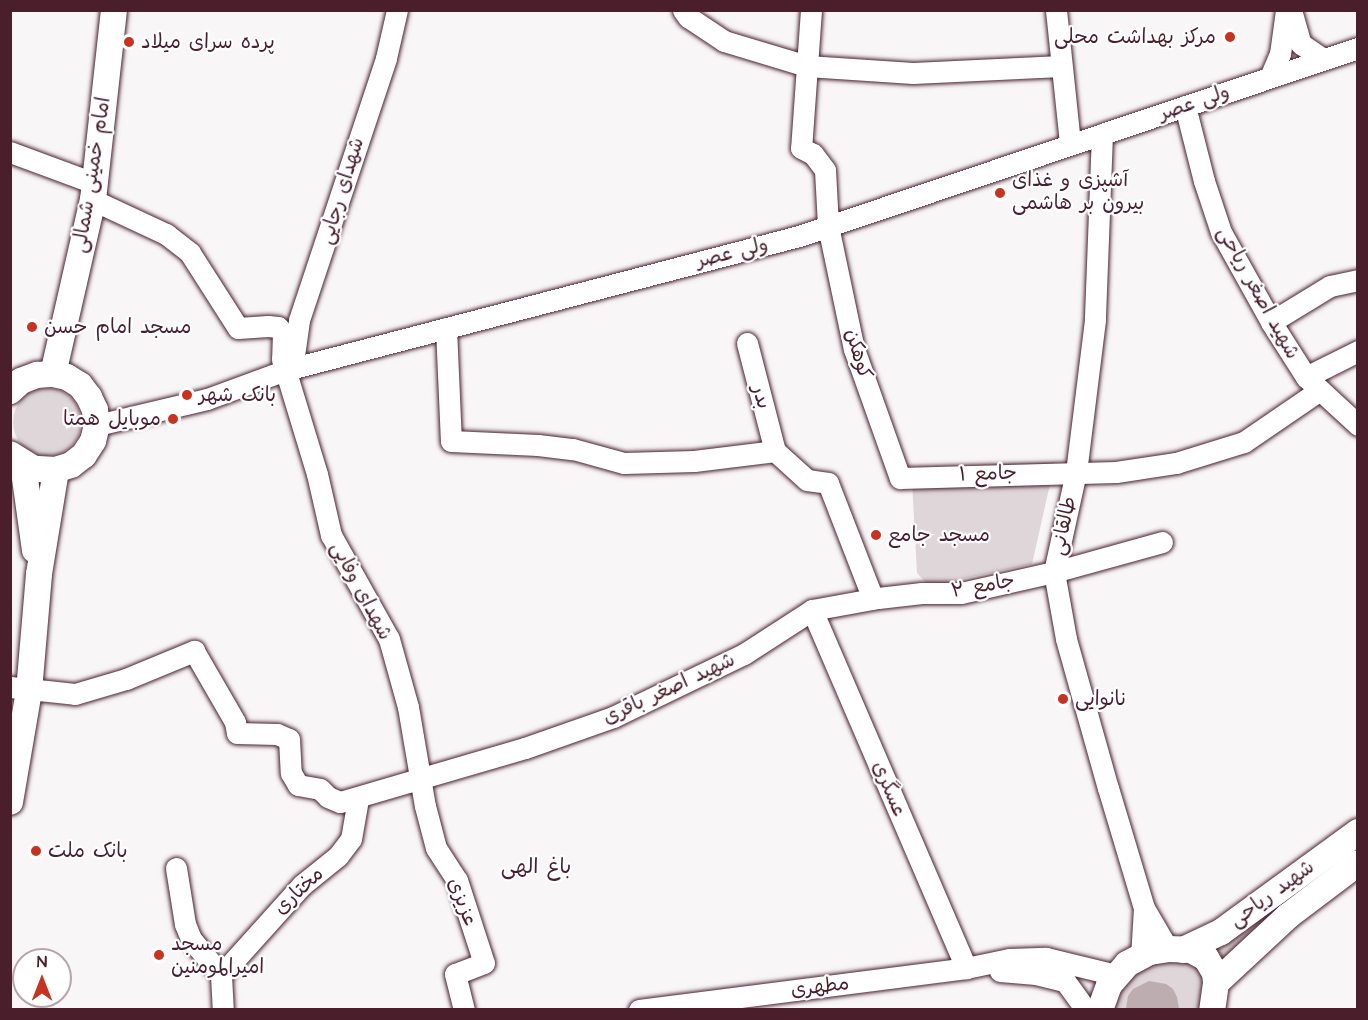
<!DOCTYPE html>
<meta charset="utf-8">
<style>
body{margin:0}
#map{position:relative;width:1368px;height:1020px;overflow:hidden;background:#f8f6f7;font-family:"Architects Daughter","Playpen Sans Arabic",sans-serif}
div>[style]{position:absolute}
.green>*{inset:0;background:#ded6d9}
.round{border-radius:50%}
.water>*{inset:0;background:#bdadb0}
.roads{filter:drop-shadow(0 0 2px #4a1f2b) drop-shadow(0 0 2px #4a1f2b)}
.minor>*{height:21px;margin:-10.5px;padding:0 10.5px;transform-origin:10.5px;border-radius:10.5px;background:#fff}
.major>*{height:26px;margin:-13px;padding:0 13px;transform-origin:13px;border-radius:13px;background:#fff}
.dots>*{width:16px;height:16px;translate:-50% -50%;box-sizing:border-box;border:3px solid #fff;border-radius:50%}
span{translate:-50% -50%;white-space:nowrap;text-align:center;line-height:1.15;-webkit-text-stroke:4.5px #fff;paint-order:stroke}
.poi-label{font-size:20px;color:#4a1f2b}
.right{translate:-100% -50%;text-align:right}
.left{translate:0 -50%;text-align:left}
.street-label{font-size:20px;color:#4a1f2b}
.neighbourhood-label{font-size:21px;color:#4a1f2b}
.frame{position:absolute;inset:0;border:12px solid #4a1f2b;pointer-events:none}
.north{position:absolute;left:12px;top:948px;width:60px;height:60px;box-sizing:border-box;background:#fff;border:2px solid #b7a5aa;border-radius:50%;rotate:0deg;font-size:16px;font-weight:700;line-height:24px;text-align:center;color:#4a1f2b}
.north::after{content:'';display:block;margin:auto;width:21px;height:27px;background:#c8321e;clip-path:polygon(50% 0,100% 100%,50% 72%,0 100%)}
</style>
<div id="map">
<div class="green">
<div class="round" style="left:13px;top:388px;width:68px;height:68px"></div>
<div style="clip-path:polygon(1055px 462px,1032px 564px,929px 586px,917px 573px,912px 481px,973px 465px)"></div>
<div style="clip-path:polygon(1357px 838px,1357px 851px,1226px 966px,1214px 943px)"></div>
<div style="clip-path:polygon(1167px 954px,1207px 970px,1204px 1009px,1105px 1010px,1118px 981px)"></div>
</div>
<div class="water">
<div style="clip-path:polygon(1149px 981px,1166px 984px,1173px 989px,1177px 997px,1179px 1009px,1126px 1009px,1128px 996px,1133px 989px)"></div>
</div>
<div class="roads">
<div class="minor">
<div style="left:683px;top:10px;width:9px;rotate:54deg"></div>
<div style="left:688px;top:17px;width:43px;rotate:33.7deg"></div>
<div style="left:724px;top:41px;width:87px;rotate:16.8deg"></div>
<div style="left:807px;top:66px;width:106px;rotate:3.8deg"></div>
<div style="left:913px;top:73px;width:148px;rotate:-2.7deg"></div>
<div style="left:811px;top:10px;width:138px;rotate:94.1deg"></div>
<div style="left:801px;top:148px;width:13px;rotate:27deg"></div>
<div style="left:813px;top:154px;width:20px;rotate:53deg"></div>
<div style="left:825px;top:170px;width:56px;rotate:86.9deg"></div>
<div style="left:828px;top:226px;width:126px;rotate:78.1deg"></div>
<div style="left:854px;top:349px;width:137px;rotate:70.4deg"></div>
<div style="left:900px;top:478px;width:216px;rotate:-1.6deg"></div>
<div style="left:1116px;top:472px;width:61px;rotate:-8.5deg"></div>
<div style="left:1176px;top:463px;width:71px;rotate:-17.2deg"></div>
<div style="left:1244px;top:442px;width:92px;rotate:-34.4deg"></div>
<div style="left:1056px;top:10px;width:135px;rotate:84deg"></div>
<div style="left:1291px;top:10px;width:35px;rotate:74deg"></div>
<div style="left:1301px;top:44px;width:27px;rotate:34deg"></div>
<div style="left:1270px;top:77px;width:25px;rotate:-67deg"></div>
<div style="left:1280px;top:54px;width:44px;rotate:-82.2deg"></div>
<div style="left:1185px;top:106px;width:77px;rotate:75.8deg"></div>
<div style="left:1204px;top:181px;width:54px;rotate:71.6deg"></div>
<div style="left:1221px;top:232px;width:103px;rotate:60.9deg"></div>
<div style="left:1271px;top:322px;width:65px;rotate:57.5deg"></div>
<div style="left:1306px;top:377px;width:71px;rotate:42.7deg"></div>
<div style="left:1102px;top:134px;width:186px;rotate:92.2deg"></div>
<div style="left:1095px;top:320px;width:153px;rotate:97.1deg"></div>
<div style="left:1076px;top:472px;width:102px;rotate:102.4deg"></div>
<div style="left:1054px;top:572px;width:68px;rotate:79.8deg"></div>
<div style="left:1066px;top:639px;width:155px;rotate:74.3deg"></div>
<div style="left:1108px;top:788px;width:125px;rotate:73.3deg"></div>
<div style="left:1144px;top:908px;width:48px;rotate:59.7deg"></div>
<div style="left:10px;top:152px;width:90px;rotate:20.3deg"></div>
<div style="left:93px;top:200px;width:81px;rotate:25deg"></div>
<div style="left:166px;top:234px;width:31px;rotate:38deg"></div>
<div style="left:190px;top:253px;width:89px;rotate:57.4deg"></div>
<div style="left:238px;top:328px;width:30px;rotate:-4deg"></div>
<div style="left:268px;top:326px;width:10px;rotate:6deg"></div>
<div style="left:278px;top:327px;width:8px;rotate:50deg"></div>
<div style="left:283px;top:333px;width:26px;rotate:92deg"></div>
<div style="left:282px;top:359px;width:120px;rotate:73.1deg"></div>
<div style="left:317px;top:474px;width:63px;rotate:77.1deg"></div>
<div style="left:331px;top:535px;width:119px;rotate:60.9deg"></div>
<div style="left:389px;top:639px;width:71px;rotate:74.4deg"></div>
<div style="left:408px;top:707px;width:100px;rotate:80.3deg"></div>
<div style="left:425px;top:806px;width:43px;rotate:75.3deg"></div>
<div style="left:436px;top:848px;width:38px;rotate:57deg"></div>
<div style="left:457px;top:880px;width:87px;rotate:72deg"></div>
<div style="left:484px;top:963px;width:31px;rotate:159deg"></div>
<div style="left:455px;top:974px;width:37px;rotate:76deg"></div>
<div style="left:1271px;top:322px;width:69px;rotate:-31.4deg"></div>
<div style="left:1330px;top:286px;width:29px;rotate:-12deg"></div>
<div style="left:446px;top:328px;width:113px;rotate:87.5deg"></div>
<div style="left:451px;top:441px;width:87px;rotate:2.6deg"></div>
<div style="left:538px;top:445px;width:35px;rotate:7deg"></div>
<div style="left:573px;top:449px;width:53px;rotate:15.4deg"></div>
<div style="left:624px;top:463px;width:70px;rotate:-1.6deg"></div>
<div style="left:694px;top:461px;width:82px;rotate:-7deg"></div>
<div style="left:747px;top:343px;width:112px;rotate:75.5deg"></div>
<div style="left:775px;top:451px;width:43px;rotate:42.2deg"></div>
<div style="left:807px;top:480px;width:21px;rotate:8deg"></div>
<div style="left:828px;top:483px;width:124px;rotate:68.8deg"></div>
<div style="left:294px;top:356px;width:36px;rotate:-82deg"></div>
<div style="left:299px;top:320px;width:276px;rotate:-71.6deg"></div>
<div style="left:386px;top:58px;width:49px;rotate:-77.1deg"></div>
<div style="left:1306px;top:377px;width:58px;rotate:-26.6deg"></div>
<div style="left:97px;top:425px;width:113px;rotate:-13.3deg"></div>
<div style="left:207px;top:399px;width:84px;rotate:-20.2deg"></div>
<div style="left:286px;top:370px;width:530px;rotate:-14.64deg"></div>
<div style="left:799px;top:236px;width:590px;rotate:-18.59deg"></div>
<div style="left:812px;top:610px;width:390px;rotate:66.7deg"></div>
<div style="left:10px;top:687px;width:65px;rotate:6.1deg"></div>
<div style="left:75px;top:694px;width:53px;rotate:-16.4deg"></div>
<div style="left:126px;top:679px;width:74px;rotate:-22.4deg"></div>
<div style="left:194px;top:651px;width:82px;rotate:60deg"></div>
<div style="left:235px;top:722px;width:11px;rotate:80deg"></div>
<div style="left:237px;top:733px;width:40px;rotate:1.4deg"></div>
<div style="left:277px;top:734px;width:13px;rotate:23deg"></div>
<div style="left:289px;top:739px;width:34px;rotate:87deg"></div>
<div style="left:291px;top:773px;width:14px;rotate:60deg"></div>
<div style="left:298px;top:785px;width:22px;rotate:10deg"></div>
<div style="left:320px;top:789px;width:11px;rotate:45deg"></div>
<div style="left:328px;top:797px;width:13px;rotate:23deg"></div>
<div style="left:340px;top:802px;width:193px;rotate:-16.3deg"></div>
<div style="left:525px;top:748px;width:93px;rotate:-19.4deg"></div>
<div style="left:613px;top:717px;width:145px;rotate:-25.7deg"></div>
<div style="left:744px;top:654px;width:81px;rotate:-32.9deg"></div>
<div style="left:812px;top:610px;width:67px;rotate:-10.3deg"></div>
<div style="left:878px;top:598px;width:44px;rotate:-6.5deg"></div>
<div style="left:922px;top:593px;width:39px"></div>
<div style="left:961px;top:593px;width:95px;rotate:-12.7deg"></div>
<div style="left:1054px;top:572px;width:112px;rotate:-15.5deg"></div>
<div style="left:176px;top:868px;width:57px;rotate:80.9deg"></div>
<div style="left:185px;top:924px;width:16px;rotate:68deg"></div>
<div style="left:191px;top:939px;width:47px;rotate:50.2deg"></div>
<div style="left:221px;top:975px;width:35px;rotate:87deg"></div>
<div style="left:1141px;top:957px;width:49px;rotate:-86.5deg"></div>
<div style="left:1000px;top:971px;width:36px;rotate:5deg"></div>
<div style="left:1036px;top:974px;width:30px;rotate:14deg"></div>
<div style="left:1065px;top:981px;width:36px;rotate:54deg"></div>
<div style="left:221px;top:975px;width:121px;rotate:-48deg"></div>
<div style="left:302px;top:885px;width:46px;rotate:-38.9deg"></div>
<div style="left:338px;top:856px;width:21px;rotate:-53deg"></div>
<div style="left:351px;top:839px;width:41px;rotate:-80.1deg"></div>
<div style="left:639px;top:1010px;width:330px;rotate:-7.3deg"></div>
<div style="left:966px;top:968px;width:44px;rotate:-11.8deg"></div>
<div style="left:1009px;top:959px;width:37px;rotate:-2deg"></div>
<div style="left:1046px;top:958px;width:72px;rotate:13.7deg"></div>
</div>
<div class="major">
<div style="left:53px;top:374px;width:179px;rotate:-77.1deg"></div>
<div style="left:93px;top:200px;width:191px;rotate:-83.7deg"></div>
<div style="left:10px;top:391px;width:15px;rotate:-42deg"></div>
<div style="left:21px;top:381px;width:17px;rotate:-21deg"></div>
<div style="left:37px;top:375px;width:16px;rotate:-4deg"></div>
<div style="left:53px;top:374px;width:14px;rotate:12deg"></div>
<div style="left:67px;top:377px;width:15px;rotate:32deg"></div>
<div style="left:80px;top:385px;width:15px;rotate:53deg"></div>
<div style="left:89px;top:397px;width:14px;rotate:65deg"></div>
<div style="left:95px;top:410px;width:15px;rotate:82deg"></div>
<div style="left:97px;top:425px;width:16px;rotate:104deg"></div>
<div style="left:93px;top:441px;width:17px;rotate:123deg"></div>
<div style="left:84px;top:455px;width:16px;rotate:142deg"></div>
<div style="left:71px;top:465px;width:16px;rotate:162deg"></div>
<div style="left:56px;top:470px;width:22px;rotate:-177deg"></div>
<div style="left:34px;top:469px;width:28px;rotate:-148deg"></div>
<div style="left:23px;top:464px;width:87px;rotate:82.1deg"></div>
<div style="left:10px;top:802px;width:113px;rotate:-80.3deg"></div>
<div style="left:29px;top:691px;width:117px;rotate:-85.1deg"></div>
<div style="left:39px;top:574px;width:105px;rotate:-80.7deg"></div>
<div style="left:1183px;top:950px;width:42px;rotate:-25.3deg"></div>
<div style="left:1221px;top:932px;width:170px;rotate:-36.1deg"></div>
<div style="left:1216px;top:983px;width:98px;rotate:-42.9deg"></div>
<div style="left:1288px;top:916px;width:88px;rotate:-37.1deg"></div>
<div style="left:1100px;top:1010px;width:27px;rotate:-70deg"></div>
<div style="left:1109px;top:985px;width:28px;rotate:-49deg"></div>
<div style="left:1127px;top:964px;width:26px;rotate:-28deg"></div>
<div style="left:1150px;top:952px;width:18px;rotate:-9deg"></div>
<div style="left:1168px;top:949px;width:23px;rotate:2deg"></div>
<div style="left:1191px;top:950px;width:17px;rotate:28deg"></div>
<div style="left:1206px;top:958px;width:17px;rotate:59deg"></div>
<div style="left:1215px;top:973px;width:10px;rotate:84deg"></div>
<div style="left:1216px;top:983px;width:27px;rotate:98deg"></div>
</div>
</div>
<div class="dots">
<div style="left:1230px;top:37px;background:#c8321e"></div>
<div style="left:129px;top:42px;background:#c8321e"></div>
<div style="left:1000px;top:193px;background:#c8321e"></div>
<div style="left:32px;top:327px;background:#c8321e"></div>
<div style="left:187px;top:395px;background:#c8321e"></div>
<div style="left:173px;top:419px;background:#c8321e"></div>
<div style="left:876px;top:535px;background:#c8321e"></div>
<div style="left:1063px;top:699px;background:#c8321e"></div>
<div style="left:36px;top:851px;background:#c8321e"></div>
<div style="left:159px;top:955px;background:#c8321e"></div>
</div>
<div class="poi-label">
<span class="right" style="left:1216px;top:37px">مرکز بهداشت محلی</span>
<span class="left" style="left:141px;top:42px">پرده سرای میلاد</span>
<span class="left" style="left:1012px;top:192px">آشپزی و غذای<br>بیرون بر هاشمی</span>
<span class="left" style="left:44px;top:327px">مسجد امام حسن</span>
<span class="left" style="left:199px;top:395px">بانک شهر</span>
<span class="right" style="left:161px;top:419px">موبایل همتا</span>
<span class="left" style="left:888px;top:535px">مسجد جامع</span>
<span class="left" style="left:1075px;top:699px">نانوایی</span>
<span class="left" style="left:48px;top:851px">بانک ملت</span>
<span class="left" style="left:171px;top:956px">مسجد<br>امیرالمومنین</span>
</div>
<div class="street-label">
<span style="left:1194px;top:103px;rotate:-19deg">ولی عصر</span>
<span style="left:92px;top:175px;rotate:-81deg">امام خمینی شمالی</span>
<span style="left:342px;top:191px;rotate:-73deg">شهدای رجایی</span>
<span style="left:732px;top:253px;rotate:-14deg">ولی عصر</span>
<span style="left:1258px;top:293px;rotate:61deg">شهید اصغر ریاحی</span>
<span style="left:858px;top:354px;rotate:74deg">کوهکن</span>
<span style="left:761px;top:397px;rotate:75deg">بدر</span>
<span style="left:988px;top:474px;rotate:-2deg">جامع ۱</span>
<span style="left:1064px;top:526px;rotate:-78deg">طالقانی</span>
<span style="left:983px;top:586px;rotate:-10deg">جامع ۲</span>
<span style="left:361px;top:591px;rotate:62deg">شهدای وفایی</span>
<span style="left:669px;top:689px;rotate:-25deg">شهید اصغر باقری</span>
<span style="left:889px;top:789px;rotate:67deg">عسگری</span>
<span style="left:299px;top:891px;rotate:-43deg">مختاری</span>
<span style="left:1272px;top:894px;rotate:-36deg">شهید ریاحی</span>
<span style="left:462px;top:902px;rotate:69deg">عزیزی</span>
<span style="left:820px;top:987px;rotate:-7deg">مطهری</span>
</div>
<div class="neighbourhood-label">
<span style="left:536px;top:867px">باغ الهی</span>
</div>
<div class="frame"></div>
<div class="north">N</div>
</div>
